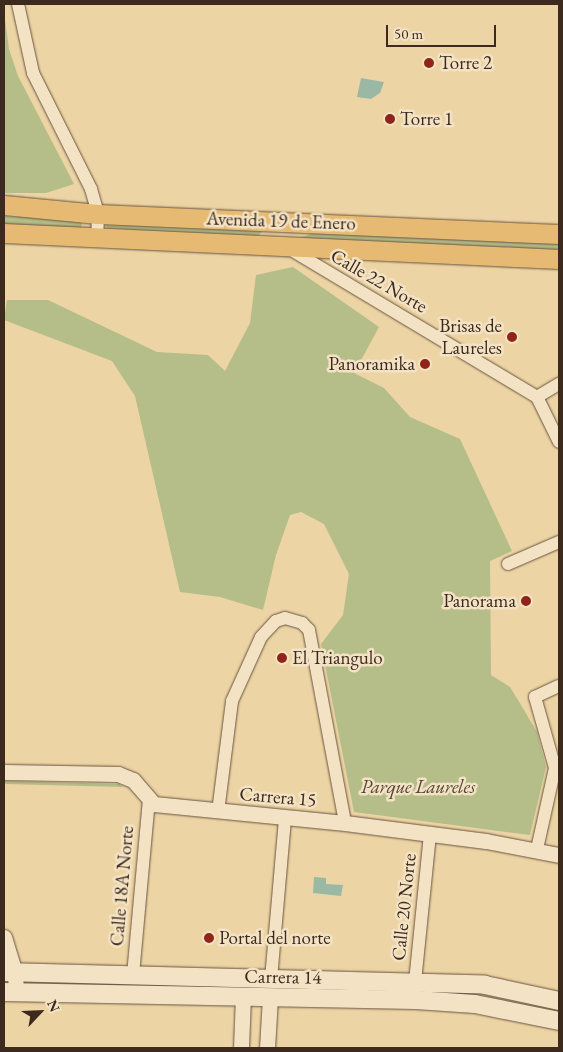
<!DOCTYPE html>
<style>
body{margin:0}
#map{position:relative;width:563px;height:1052px;overflow:hidden;background:#edd4a4;font-family:"EB Garamond",serif}
div>[style]{position:absolute}
.green>*{inset:0;background:#b5bd88}
.water>*{inset:0;background:#9ab8a3}
.roads{filter:drop-shadow(0 0 1px #685440) drop-shadow(0 0 1px #685440)}
.minor>*{height:12px;margin:-6px;padding:0 6px;transform-origin:6px;border-radius:6px;background:#f3e3c4}
.tertiary>*{height:15px;margin:-7.5px;padding:0 7.5px;transform-origin:7.5px;border-radius:7.5px;background:#f3e3c4}
.secondary>*{height:18px;margin:-9px;padding:0 9px;transform-origin:9px;border-radius:9px;background:#f3e3c4}
.primary>*{height:19px;margin:-9.5px;padding:0 9.5px;transform-origin:9.5px;border-radius:9.5px;background:#e6ba72}
.dots>*{width:14px;height:14px;translate:-50% -50%;box-sizing:border-box;border:2px solid #f3e3c4;border-radius:50%}
span{translate:-50% -50%;white-space:nowrap;text-align:center;line-height:1.15;-webkit-text-stroke:5px #f3e3c4;paint-order:stroke}
.poi-label{font-size:19px;color:#3c2a1f}
.left{translate:0 -50%;text-align:left}
.right{translate:-100% -50%;text-align:right}
.street-label{font-size:19px;color:#3c2a1f}
.park-label{font-size:19px;color:#544734;font-style:italic}
.frame{position:absolute;inset:0;border:5px solid #3c2a1f;pointer-events:none}
.north{position:absolute;left:15px;top:987px;width:50px;height:50px;-webkit-text-stroke:4px #f3e3c4;paint-order:stroke;rotate:65deg;font-size:14px;font-weight:700;line-height:20px;text-align:center;color:#3c2a1f}
.north::after{content:'';display:block;margin:auto;width:18px;height:22px;background:#3c2a1f;clip-path:polygon(50% 0,100% 100%,50% 72%,0 100%)}
.scale{position:absolute;left:386px;top:25px;width:110px;height:22px;box-sizing:border-box;border:2px solid #3c2a1f;border-top:0;padding-left:6px;font-size:15px;line-height:18px;white-space:nowrap;color:#3c2a1f;-webkit-text-stroke:4px #f3e3c4;paint-order:stroke}
</style>
<div id="map">
<div class="green">
<div style="clip-path:polygon(4px 12px,9px 49px,18px 76px,74px 184px,46px 193px,4px 193px)"></div>
<div style="clip-path:polygon(4px 216px,82px 220px,81px 231px,4px 227px)"></div>
<div style="clip-path:polygon(107px 223px,258px 229px,262px 232px,258px 236px,106px 232px)"></div>
<div style="clip-path:polygon(325px 230px,559px 242px,559px 252px,298px 238px)"></div>
<div style="clip-path:polygon(293px 267px,379px 327px,354px 373px,384px 388px,410px 417px,460px 439px,512px 551px,490px 561px,491px 675px,510px 687px,521px 705px,537px 732px,546px 767px,530px 835px,354px 812px,321px 644px,343px 615px,349px 574px,324px 524px,301px 512px,290px 515px,276px 555px,263px 610px,220px 597px,180px 592px,135px 396px,112px 361px,4px 320px,7px 300px,48px 300px,157px 352px,208px 355px,225px 371px,250px 323px,256px 275px)"></div>
<div style="clip-path:polygon(4px 781px,119px 784px,123px 787px,4px 784px)"></div>
</div>
<div class="water">
<div style="clip-path:polygon(361px 78px,384px 82px,380px 93px,371px 99px,357px 97px)"></div>
<div style="clip-path:polygon(314px 877px,326px 878px,326px 884px,343px 885px,341px 896px,313px 893px)"></div>
</div>
<div class="roads">
<div class="minor">
<div style="left:18px;top:4px;width:71px;rotate:77.7deg"></div>
<div style="left:33px;top:73px;width:130px;rotate:63.4deg"></div>
<div style="left:91px;top:189px;width:26px;rotate:74deg"></div>
<div style="left:98px;top:214px;width:25px;rotate:92deg"></div>
<div style="left:288px;top:248px;width:290px;rotate:30.9deg"></div>
<div style="left:537px;top:397px;width:50px;rotate:63.9deg"></div>
<div style="left:537px;top:397px;width:26px;rotate:-31deg"></div>
<div style="left:508px;top:564px;width:56px;rotate:-23.3deg"></div>
<div style="left:218px;top:812px;width:112px;rotate:-82.8deg"></div>
<div style="left:232px;top:701px;width:70px;rotate:-65.6deg"></div>
<div style="left:261px;top:637px;width:22px;rotate:-47deg"></div>
<div style="left:276px;top:621px;width:9px;rotate:-18deg"></div>
<div style="left:285px;top:618px;width:18px;rotate:16deg"></div>
<div style="left:302px;top:623px;width:10px;rotate:45deg"></div>
<div style="left:309px;top:630px;width:196px;rotate:79.4deg"></div>
<div style="left:537px;top:849px;width:83px;rotate:-77.5deg"></div>
<div style="left:555px;top:768px;width:74px;rotate:-105.7deg"></div>
<div style="left:535px;top:697px;width:26px;rotate:-25deg"></div>
<div style="left:133px;top:975px;width:176px;rotate:-84.8deg"></div>
<div style="left:271px;top:979px;width:162px;rotate:-85deg"></div>
<div style="left:415px;top:982px;width:148px;rotate:-84.2deg"></div>
</div>
<div class="tertiary">
<div style="left:4px;top:772px;width:114px;rotate:1deg"></div>
<div style="left:118px;top:774px;width:16px;rotate:22deg"></div>
<div style="left:133px;top:780px;width:32px;rotate:49deg"></div>
<div style="left:154px;top:804px;width:192px;rotate:5.7deg"></div>
<div style="left:345px;top:823px;width:142px;rotate:7.3deg"></div>
<div style="left:486px;top:841px;width:74px;rotate:10.9deg"></div>
<div style="left:4px;top:937px;width:38px;rotate:73deg"></div>
<div style="left:15px;top:973px;width:19px;rotate:87deg"></div>
<div style="left:241px;top:1048px;width:51px;rotate:-87.8deg"></div>
<div style="left:267px;top:1048px;width:50px;rotate:-86.6deg"></div>
</div>
<div class="secondary">
<div style="left:4px;top:972px;width:481px;rotate:1.5deg"></div>
<div style="left:485px;top:985px;width:76px;rotate:12.2deg"></div>
<div style="left:4px;top:992px;width:412px;rotate:1.1deg"></div>
<div style="left:416px;top:1000px;width:59px;rotate:3.9deg"></div>
<div style="left:475px;top:1004px;width:86px;rotate:11.4deg"></div>
</div>
<div class="primary">
<div style="left:4px;top:205px;width:94px;rotate:5.5deg"></div>
<div style="left:98px;top:214px;width:461px;rotate:2.5deg"></div>
<div style="left:4px;top:233px;width:556px;rotate:2.68deg"></div>
</div>
</div>
<div class="dots">
<div style="left:429px;top:63px;background:#8f2418"></div>
<div style="left:390px;top:119px;background:#8f2418"></div>
<div style="left:512px;top:337px;background:#8f2418"></div>
<div style="left:425px;top:364px;background:#8f2418"></div>
<div style="left:526px;top:601px;background:#8f2418"></div>
<div style="left:282px;top:658px;background:#8f2418"></div>
<div style="left:209px;top:938px;background:#8f2418"></div>
</div>
<div class="poi-label">
<span class="left" style="left:439px;top:63px">Torre 2</span>
<span class="left" style="left:400px;top:119px">Torre 1</span>
<span class="right" style="left:502px;top:337px">Brisas de<br>Laureles</span>
<span class="right" style="left:415px;top:364px">Panoramika</span>
<span class="right" style="left:516px;top:601px">Panorama</span>
<span class="left" style="left:292px;top:658px">El Triangulo</span>
<span class="left" style="left:219px;top:938px">Portal del norte</span>
</div>
<div class="street-label">
<span style="left:281px;top:221px;rotate:2deg">Avenida 19 de Enero</span>
<span style="left:379px;top:281px;rotate:30deg">Calle 22 Norte</span>
<span style="left:278px;top:797px;rotate:5deg">Carrera 15</span>
<span style="left:122px;top:886px;rotate:-85deg">Calle 18A Norte</span>
<span style="left:404px;top:907px;rotate:-84deg">Calle 20 Norte</span>
<span style="left:283px;top:977px;rotate:1deg">Carrera 14</span>
</div>
<div class="park-label">
<span style="left:418px;top:787px">Parque Laureles</span>
</div>
<div class="frame"></div>
<div class="north">N</div>
<div class="scale">50 m</div>
</div>
